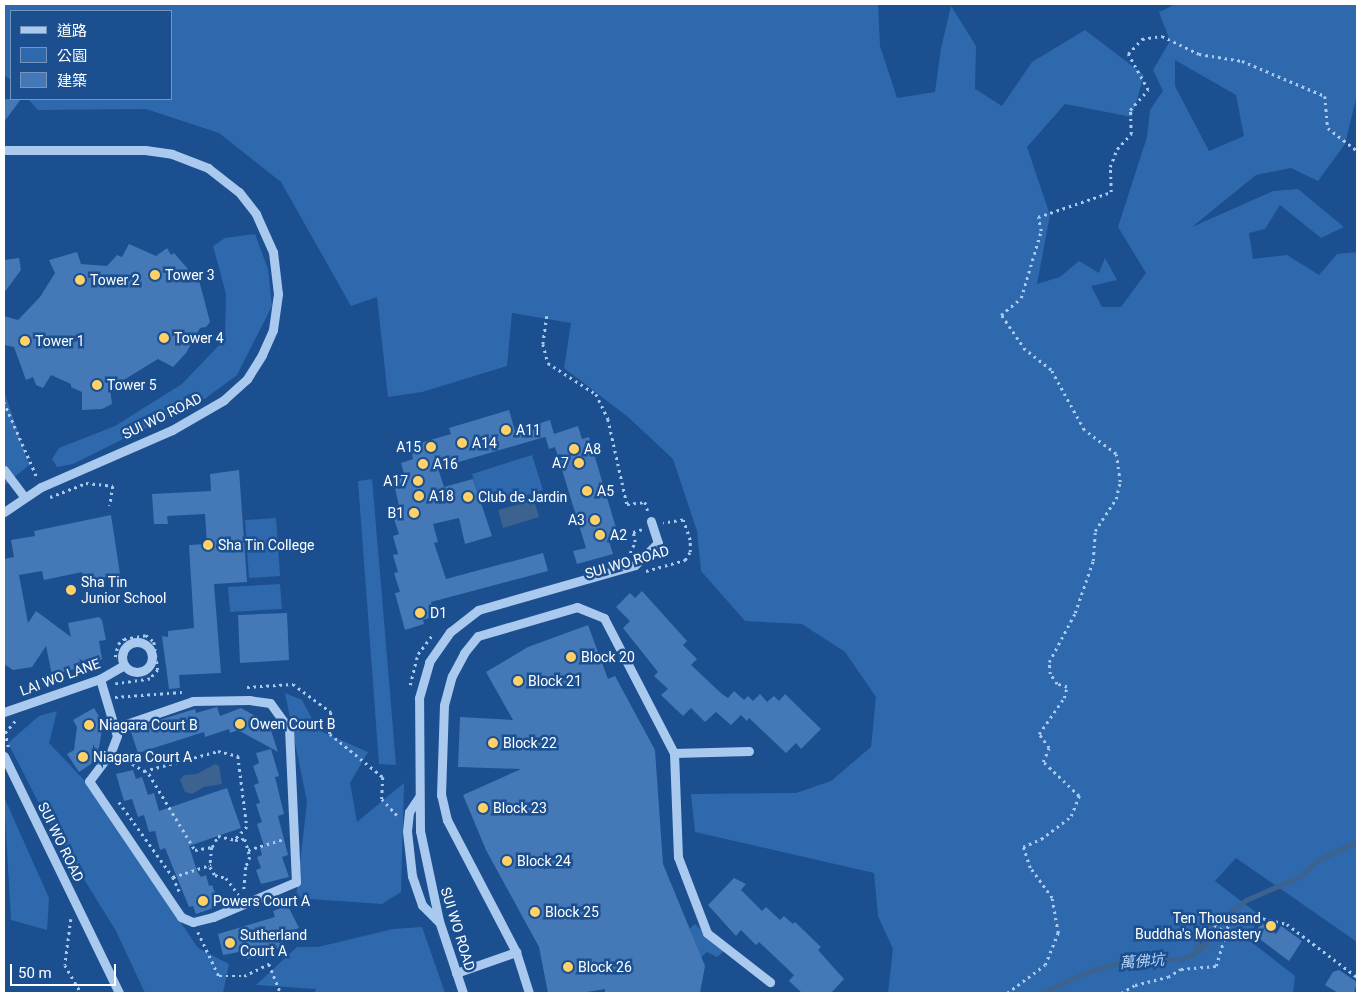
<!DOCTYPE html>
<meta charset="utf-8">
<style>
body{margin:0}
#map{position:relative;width:1361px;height:997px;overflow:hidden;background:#1b4f8f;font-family:Roboto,"Noto Sans TC",sans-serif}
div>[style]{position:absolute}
.green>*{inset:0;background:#2e69ad}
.water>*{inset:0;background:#3c6290}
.stream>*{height:4.5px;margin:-2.25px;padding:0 2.25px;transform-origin:2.25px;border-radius:2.25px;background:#3c6290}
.building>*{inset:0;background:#4478b7}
.path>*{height:2.5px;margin-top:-1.25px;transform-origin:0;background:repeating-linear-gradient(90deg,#a9c9ee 0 2.5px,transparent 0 6.5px)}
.minor>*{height:9px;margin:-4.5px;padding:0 4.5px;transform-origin:4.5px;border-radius:4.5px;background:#a9c9ee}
.minor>.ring{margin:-4.5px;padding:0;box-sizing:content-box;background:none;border:9px solid #a9c9ee;border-radius:50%}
.dots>*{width:14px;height:14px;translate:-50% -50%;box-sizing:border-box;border:2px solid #1b4f8f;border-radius:50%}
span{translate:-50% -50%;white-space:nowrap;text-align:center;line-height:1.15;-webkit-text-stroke:5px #1b4f8f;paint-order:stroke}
.poi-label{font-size:14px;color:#fff}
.left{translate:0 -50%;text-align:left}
.right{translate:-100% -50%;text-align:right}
.street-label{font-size:14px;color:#fff}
.water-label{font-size:15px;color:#b5d3f5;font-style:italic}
.frame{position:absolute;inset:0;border:5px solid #fff;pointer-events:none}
.legend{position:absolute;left:10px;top:10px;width:162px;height:90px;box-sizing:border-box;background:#1b4f8f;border:1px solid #7695bc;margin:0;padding:6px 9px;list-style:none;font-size:15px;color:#fff}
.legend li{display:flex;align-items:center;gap:10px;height:25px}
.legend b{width:25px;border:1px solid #7695bc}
.scale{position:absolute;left:10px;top:964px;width:106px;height:22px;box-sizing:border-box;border:2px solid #fff;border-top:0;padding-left:6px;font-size:15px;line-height:18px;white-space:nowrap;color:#fff;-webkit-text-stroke:4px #1b4f8f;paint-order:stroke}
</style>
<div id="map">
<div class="green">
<div style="clip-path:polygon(evenodd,4px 4px,878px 4px,880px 46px,897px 98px,935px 92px,941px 48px,951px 6px,976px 46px,975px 89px,1002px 106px,1032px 62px,1085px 30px,1144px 75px,1132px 117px,1065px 104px,1027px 147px,1050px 215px,1037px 284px,1060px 277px,1079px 261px,1099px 273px,1105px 258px,1117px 280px,1091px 286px,1102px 307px,1121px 307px,1146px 273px,1118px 227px,1147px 137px,1150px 110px,1163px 91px,1153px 70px,1170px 41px,1159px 12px,1176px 4px,1357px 4px,1357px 95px,1345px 144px,1318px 181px,1291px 168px,1256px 175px,1192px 227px,1273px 191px,1298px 189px,1344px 227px,1321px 238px,1280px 205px,1265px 229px,1249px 233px,1253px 259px,1287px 255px,1319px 275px,1337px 254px,1357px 252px,1357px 942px,1236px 858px,1215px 881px,1258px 914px,1250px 941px,1295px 976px,1293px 993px,888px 993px,893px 949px,878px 916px,874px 873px,695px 832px,691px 794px,796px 793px,831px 781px,871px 747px,876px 697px,845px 652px,802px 624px,745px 621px,701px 571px,697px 531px,673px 459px,628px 417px,564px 368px,571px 323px,512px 313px,507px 366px,422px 392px,388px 397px,377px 297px,351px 306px,281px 182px,219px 133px,146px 109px,38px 110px,28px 99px,171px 99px,171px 11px,11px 11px,11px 80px,4px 75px,4px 4px,1175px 60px,1236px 95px,1244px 136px,1209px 151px,1175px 86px,1175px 60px)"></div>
<div style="clip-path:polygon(255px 234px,268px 269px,272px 306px,237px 375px,206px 398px,73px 464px,57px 467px,52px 459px,59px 448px,115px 426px,182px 384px,225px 339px,226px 294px,213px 246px,225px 238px)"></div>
<div style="clip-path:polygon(4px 391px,29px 465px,4px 486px)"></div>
<div style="clip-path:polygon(532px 455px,543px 490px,497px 504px,481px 504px,472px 474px)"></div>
<div style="clip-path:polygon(372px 479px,381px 585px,396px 765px,379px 764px,358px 481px)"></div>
<div style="clip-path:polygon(276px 518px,280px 576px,249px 578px,245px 520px)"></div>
<div style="clip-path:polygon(280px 584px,282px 609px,230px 612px,228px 587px)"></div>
<div style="clip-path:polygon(285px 693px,302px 700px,318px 730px,368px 752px,350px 783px,357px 822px,404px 783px,401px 892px,382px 904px,296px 898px,307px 802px)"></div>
<div style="clip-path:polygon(57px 711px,49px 743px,84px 780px,198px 948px,229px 964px,223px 993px,145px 993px,116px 931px,48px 821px,8px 743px,39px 716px)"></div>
<div style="clip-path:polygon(4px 797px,49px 898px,47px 930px,11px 920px)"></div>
<div style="clip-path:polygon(695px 924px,724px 951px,717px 957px,707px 952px,687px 970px,678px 940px)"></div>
<div style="clip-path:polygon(422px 927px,445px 993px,314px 993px,316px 989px,256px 985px,297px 947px,318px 947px,393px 929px)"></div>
</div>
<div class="water">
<div style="clip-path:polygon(534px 500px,539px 517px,503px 528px,498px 510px)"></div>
<div style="clip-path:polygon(215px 764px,219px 766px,222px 784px,204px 787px,192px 794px,185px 792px,180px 780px,184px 775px,197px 774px)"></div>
<div style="clip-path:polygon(1202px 937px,1210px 939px,1209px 947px,1198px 955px,1195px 946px)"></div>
</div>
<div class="stream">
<div style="left:1041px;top:993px;width:54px;rotate:-24.2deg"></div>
<div style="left:1090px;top:971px;width:37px;rotate:-16deg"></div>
<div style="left:1126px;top:961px;width:57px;rotate:-2deg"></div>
<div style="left:1183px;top:959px;width:10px;rotate:-24deg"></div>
<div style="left:1192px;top:955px;width:37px;rotate:-54deg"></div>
<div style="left:1214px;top:925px;width:41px;rotate:-38deg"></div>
<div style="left:1246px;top:900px;width:58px;rotate:-23.5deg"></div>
<div style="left:1299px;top:877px;width:25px;rotate:-42deg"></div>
<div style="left:1318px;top:860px;width:43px;rotate:-26deg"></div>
</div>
<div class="building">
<div style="clip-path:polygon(4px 99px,21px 99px,4px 122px)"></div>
<div style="clip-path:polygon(129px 244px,156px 256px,167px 248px,171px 255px,174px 253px,188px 269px,185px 274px,199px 280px,210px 322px,206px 327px,200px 328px,186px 353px,173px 367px,158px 359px,122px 381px,123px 386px,110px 389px,112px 404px,102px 409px,82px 410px,82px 392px,71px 387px,71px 384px,51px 375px,43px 388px,36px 385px,33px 377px,26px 380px,14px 347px,4px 345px,4px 316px,18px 320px,40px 297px,55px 273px,49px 260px,77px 252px,81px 264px,107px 266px,117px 255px,122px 257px)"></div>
<div style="clip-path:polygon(19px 258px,21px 270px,4px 293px,4px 260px)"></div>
<div style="clip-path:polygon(509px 410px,515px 431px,550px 420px,554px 434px,578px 426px,582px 439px,589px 437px,619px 538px,609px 541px,613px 554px,577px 564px,573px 551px,586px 548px,555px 447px,549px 449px,545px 436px,548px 436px,438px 468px,444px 487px,473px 479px,492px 536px,465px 544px,459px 518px,433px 524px,438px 542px,434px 543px,446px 579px,543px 553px,548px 571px,431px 602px,435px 616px,423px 620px,424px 624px,405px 630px,395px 593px,400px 592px,394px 573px,398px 572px,393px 555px,398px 554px,393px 536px,399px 534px,392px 513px,400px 510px,393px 480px,405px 477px,401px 463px,413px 459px,410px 446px,451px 434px,449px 428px)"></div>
<div style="clip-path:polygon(239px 470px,247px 582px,214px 584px,221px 673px,179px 675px,180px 688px,169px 689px,162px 636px,168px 637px,168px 631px,194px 628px,189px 545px,207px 544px,205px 514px,167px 516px,168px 524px,154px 524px,152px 494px,211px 491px,210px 474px)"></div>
<div style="clip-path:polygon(111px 515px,120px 574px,96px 579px,98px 587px,86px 590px,82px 572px,44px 580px,42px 571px,19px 575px,28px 623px,36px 611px,71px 637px,68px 623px,99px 617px,102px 620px,106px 640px,99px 641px,102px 659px,98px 663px,52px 675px,46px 646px,32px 667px,13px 670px,4px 664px,4px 559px,14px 557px,11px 540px,35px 536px,34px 531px)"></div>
<div style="clip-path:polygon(642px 591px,687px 641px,683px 645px,697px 659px,691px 665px,722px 694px,728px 698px,734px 691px,744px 700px,748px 696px,753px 701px,760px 694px,767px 702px,774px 696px,779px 701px,785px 694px,821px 729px,801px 749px,796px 743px,786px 753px,749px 718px,747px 721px,741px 715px,731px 725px,716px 712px,705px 722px,691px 708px,683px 716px,661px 695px,668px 689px,654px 676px,658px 672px,623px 628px,630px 621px,616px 607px,630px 593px,635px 598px)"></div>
<div style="clip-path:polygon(287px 613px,289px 660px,240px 663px,238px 615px)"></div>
<div style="clip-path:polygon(588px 625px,608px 679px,615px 676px,655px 750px,663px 864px,705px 966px,700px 993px,605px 993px,605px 989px,581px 993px,548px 993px,539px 947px,486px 850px,463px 795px,521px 769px,458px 767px,460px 717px,513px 720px,486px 672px,528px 647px)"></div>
<div style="clip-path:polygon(217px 707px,220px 716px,241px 708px,269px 724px,278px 752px,238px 730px,230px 733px,229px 729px,205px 737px,204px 732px,138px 753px,130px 729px,195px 709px,196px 713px)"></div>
<div style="clip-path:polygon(94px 708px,103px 723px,97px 760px,79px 772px,67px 754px,74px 750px,77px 727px,73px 720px)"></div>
<div style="clip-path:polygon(271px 749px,279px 776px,275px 777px,284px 814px,278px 816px,288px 855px,282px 857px,289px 877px,261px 884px,256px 870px,261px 868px,257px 857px,262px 855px,260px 848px,264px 846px,257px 824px,262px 822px,256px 804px,260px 803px,254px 785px,259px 783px,253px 766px,259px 763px,256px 753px)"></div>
<div style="clip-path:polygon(133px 770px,136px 779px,142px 777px,148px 795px,154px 793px,159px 811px,227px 788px,241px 828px,189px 846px,197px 871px,201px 877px,206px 875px,209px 886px,212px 885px,218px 901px,215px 903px,216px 907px,196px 914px,193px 906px,189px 907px,165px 848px,160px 850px,155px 831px,149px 832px,144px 815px,138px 817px,132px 799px,124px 801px,116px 774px)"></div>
<div style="clip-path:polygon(734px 878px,746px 884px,741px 890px,762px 911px,766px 907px,780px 920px,784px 916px,793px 924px,795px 922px,821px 947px,818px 950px,844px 979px,831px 993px,802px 993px,789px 981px,794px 975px,759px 942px,756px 945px,741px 930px,736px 936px,708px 905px)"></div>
<div style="clip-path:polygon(288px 906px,299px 928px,281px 934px,284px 946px,247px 959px,244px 951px,223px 955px,218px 934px,275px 917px,273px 911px)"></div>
<div style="clip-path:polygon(1262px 923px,1276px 934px,1281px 926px,1302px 941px,1289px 961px,1253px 934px)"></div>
<div style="clip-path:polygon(1339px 970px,1357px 982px,1354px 993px,1338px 993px,1325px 985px,1333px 972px)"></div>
</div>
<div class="path">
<div style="left:547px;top:316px;width:28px;rotate:98deg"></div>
<div style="left:543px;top:344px;width:20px;rotate:75deg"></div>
<div style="left:548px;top:363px;width:57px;rotate:32.9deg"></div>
<div style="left:596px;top:394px;width:28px;rotate:64deg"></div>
<div style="left:608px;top:419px;width:87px;rotate:77.4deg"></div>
<div style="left:627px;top:504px;width:18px;rotate:-6deg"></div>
<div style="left:645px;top:502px;width:9px;rotate:72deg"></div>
<div style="left:4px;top:402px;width:82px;rotate:66.3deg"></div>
<div style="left:50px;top:497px;width:39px;rotate:-21deg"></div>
<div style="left:86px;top:483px;width:27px;rotate:6deg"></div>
<div style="left:113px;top:486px;width:20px;rotate:99deg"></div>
<div style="left:630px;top:553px;width:12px;rotate:-66deg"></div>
<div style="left:635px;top:542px;width:10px;rotate:-101deg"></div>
<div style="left:633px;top:532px;width:10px;rotate:-17deg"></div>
<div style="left:646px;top:571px;width:41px;rotate:-15.8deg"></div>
<div style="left:685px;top:560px;width:9px;rotate:-58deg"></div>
<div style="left:690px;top:552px;width:12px;rotate:-90deg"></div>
<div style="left:690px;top:540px;width:21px;rotate:-109deg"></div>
<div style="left:683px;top:520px;width:20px;rotate:171deg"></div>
<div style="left:115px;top:657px;width:13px;rotate:-77deg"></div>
<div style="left:118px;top:644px;width:8px;rotate:-40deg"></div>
<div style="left:124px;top:639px;width:22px;rotate:-10deg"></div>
<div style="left:146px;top:635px;width:11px;rotate:41deg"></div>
<div style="left:154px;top:642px;width:28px;rotate:82deg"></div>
<div style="left:158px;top:670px;width:12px;rotate:132deg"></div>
<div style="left:150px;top:679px;width:35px;rotate:172deg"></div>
<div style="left:410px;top:685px;width:32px;rotate:-76deg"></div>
<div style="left:418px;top:654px;width:26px;rotate:-53deg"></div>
<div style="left:247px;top:687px;width:46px;rotate:-3.7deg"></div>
<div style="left:293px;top:684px;width:47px;rotate:36.4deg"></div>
<div style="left:331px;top:712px;width:22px;rotate:93deg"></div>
<div style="left:330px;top:734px;width:68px;rotate:39.1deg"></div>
<div style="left:383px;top:777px;width:22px;rotate:93deg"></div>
<div style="left:382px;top:799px;width:22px;rotate:47deg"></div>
<div style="left:115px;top:697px;width:67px;rotate:-4.3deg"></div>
<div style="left:8px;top:747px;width:14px;rotate:-102deg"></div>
<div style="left:5px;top:733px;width:16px;rotate:-50deg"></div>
<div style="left:121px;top:757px;width:33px;rotate:31deg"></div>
<div style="left:149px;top:774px;width:89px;rotate:58.8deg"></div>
<div style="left:195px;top:850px;width:17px;rotate:-10deg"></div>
<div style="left:212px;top:847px;width:20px;rotate:96deg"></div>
<div style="left:210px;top:867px;width:9px;rotate:58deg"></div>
<div style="left:215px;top:875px;width:11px;rotate:15deg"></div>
<div style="left:226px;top:878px;width:21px;rotate:53deg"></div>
<div style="left:144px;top:771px;width:77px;rotate:-15.1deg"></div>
<div style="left:218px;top:751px;width:21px;rotate:14deg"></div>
<div style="left:238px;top:756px;width:72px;rotate:82.8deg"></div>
<div style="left:247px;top:827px;width:18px;rotate:133deg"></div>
<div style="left:235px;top:840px;width:10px;rotate:-6deg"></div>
<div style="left:245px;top:839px;width:19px;rotate:74deg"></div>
<div style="left:250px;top:857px;width:11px;rotate:112deg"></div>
<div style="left:246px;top:867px;width:25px;rotate:95deg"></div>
<div style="left:119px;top:802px;width:92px;rotate:54.2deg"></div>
<div style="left:173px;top:877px;width:17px;rotate:66deg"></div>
<div style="left:212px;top:847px;width:13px;rotate:-61deg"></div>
<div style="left:218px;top:836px;width:17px;rotate:13deg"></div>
<div style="left:248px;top:850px;width:37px;rotate:-17deg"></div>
<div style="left:173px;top:877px;width:40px;rotate:-18deg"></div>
<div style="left:71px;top:919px;width:46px;rotate:97.4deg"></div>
<div style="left:65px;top:965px;width:32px;rotate:60deg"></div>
<div style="left:1209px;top:921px;width:22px;rotate:34deg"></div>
<div style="left:198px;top:932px;width:49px;rotate:64.5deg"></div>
<div style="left:219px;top:976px;width:25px"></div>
<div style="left:244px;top:976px;width:28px;rotate:-26deg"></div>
<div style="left:269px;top:964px;width:31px;rotate:68deg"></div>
<div style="left:1007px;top:993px;width:47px;rotate:-36.4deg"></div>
<div style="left:1045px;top:965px;width:35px;rotate:-68deg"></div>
<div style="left:1058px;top:933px;width:36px;rotate:-100deg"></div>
<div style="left:1052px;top:898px;width:37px;rotate:-126deg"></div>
<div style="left:1030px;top:868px;width:22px;rotate:-108deg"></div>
<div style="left:1023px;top:847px;width:20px;rotate:-24deg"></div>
<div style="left:1041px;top:839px;width:38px;rotate:-37deg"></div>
<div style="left:1071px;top:816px;width:22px;rotate:-68deg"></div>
<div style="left:1079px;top:796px;width:50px;rotate:-136.6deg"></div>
<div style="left:1043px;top:762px;width:15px;rotate:-67deg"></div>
<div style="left:1049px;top:748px;width:17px;rotate:-126deg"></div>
<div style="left:1039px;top:734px;width:44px;rotate:-55.2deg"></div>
<div style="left:1064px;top:698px;width:11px;rotate:-75deg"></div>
<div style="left:1067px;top:687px;width:10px;rotate:-163deg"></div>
<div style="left:1057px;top:684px;width:12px;rotate:-125deg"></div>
<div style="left:1050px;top:674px;width:12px;rotate:-95deg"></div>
<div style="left:1049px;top:662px;width:55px;rotate:-62deg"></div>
<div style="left:1075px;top:613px;width:55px;rotate:-70.9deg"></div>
<div style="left:1093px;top:561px;width:30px;rotate:-86deg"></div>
<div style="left:1095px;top:531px;width:38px;rotate:-57deg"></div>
<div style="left:1116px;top:499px;width:17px;rotate:-77deg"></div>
<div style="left:1120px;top:482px;width:28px;rotate:-98deg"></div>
<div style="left:1116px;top:454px;width:40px;rotate:-143deg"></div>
<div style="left:1084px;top:430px;width:68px;rotate:-118.8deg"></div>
<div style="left:1051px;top:370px;width:33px;rotate:-142deg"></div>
<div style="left:1025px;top:350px;width:42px;rotate:-124.4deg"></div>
<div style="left:1001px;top:315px;width:26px;rotate:-40deg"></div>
<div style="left:1021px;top:298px;width:70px;rotate:-73.4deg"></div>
<div style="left:1041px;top:231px;width:14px;rotate:-102deg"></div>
<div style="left:1038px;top:217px;width:77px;rotate:-18.9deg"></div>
<div style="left:1111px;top:192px;width:25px;rotate:-92deg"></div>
<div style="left:1110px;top:167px;width:19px;rotate:-69deg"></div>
<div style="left:1117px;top:149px;width:21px;rotate:-47deg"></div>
<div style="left:1131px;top:134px;width:24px;rotate:-92deg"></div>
<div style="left:1130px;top:110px;width:27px;rotate:-48deg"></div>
<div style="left:1148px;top:90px;width:41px;rotate:-119.1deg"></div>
<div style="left:1128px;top:54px;width:21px;rotate:-47deg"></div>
<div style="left:1142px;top:39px;width:20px;rotate:-9deg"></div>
<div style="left:1162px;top:36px;width:41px;rotate:25.9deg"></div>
<div style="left:1199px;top:54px;width:44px;rotate:9.2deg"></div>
<div style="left:1242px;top:61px;width:90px;rotate:22.9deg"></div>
<div style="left:1325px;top:96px;width:32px;rotate:85deg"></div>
<div style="left:1328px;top:128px;width:37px;rotate:38deg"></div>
<div style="left:1121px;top:993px;width:16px;rotate:-30deg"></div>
<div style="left:1135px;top:985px;width:34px;rotate:-14deg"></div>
<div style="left:1168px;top:977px;width:15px;rotate:-32deg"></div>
<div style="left:1181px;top:969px;width:35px;rotate:-5deg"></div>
<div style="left:1216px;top:966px;width:49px;rotate:-73.4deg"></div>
<div style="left:1230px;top:919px;width:15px;rotate:-20deg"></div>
<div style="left:1244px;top:914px;width:44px;rotate:13.1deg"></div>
<div style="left:1287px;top:924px;width:88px;rotate:37.1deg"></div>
</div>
<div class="minor">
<div style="left:4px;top:150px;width:141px"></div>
<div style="left:145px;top:150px;width:27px;rotate:8deg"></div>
<div style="left:172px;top:154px;width:39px;rotate:21deg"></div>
<div style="left:208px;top:168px;width:39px;rotate:38deg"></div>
<div style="left:239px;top:192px;width:28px;rotate:52deg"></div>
<div style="left:256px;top:214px;width:42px;rotate:65.9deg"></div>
<div style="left:273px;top:252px;width:42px;rotate:83.2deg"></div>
<div style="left:278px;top:294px;width:36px;rotate:98deg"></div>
<div style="left:273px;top:330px;width:27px;rotate:114deg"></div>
<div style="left:262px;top:355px;width:28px;rotate:122deg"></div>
<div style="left:247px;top:379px;width:31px;rotate:138deg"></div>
<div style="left:224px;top:400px;width:60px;rotate:150deg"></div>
<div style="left:172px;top:430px;width:143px;rotate:156.5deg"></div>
<div style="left:41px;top:487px;width:45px;rotate:146deg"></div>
<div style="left:4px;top:470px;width:34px;rotate:53deg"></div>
<div class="ring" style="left:122px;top:642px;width:21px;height:21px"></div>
<div style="left:100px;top:679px;width:59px;rotate:73.4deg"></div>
<div style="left:117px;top:736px;width:17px;rotate:111deg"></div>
<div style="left:111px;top:752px;width:36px;rotate:127deg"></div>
<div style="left:89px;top:781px;width:164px;rotate:55.9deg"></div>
<div style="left:181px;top:917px;width:13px;rotate:23deg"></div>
<div style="left:193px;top:922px;width:21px;rotate:-14deg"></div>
<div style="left:213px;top:917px;width:90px;rotate:-22.9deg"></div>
<div style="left:296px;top:882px;width:153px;rotate:-92.6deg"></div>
<div style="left:289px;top:729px;width:32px;rotate:-126deg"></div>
<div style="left:270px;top:703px;width:21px;rotate:-172deg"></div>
<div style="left:249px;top:700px;width:56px;rotate:179deg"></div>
<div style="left:193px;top:701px;width:80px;rotate:161.1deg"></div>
<div style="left:4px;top:712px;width:102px;rotate:-19deg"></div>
<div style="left:100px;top:679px;width:28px;rotate:-30deg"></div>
<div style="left:674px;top:753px;width:75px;rotate:-1.5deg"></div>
<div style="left:4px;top:756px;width:263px;rotate:64.1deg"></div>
<div style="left:419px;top:797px;width:18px;rotate:124deg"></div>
<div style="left:409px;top:812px;width:19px;rotate:96deg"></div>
<div style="left:407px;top:831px;width:45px;rotate:83.7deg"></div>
<div style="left:412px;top:876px;width:31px;rotate:71deg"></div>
<div style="left:422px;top:905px;width:23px;rotate:45deg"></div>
<div style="left:456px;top:973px;width:64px;rotate:-19.3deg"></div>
<div style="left:463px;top:993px;width:76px;rotate:-108.4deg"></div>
<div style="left:439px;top:921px;width:92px;rotate:-101.9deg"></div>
<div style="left:420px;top:831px;width:133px;rotate:-90.4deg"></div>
<div style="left:419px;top:698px;width:37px;rotate:-74deg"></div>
<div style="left:429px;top:662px;width:37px;rotate:-55deg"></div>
<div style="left:450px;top:632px;width:36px;rotate:-38deg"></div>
<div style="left:478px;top:610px;width:163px;rotate:-16deg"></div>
<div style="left:635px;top:565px;width:32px;rotate:-44deg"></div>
<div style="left:658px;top:543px;width:23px;rotate:-108deg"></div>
<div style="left:529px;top:993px;width:43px;rotate:-107.6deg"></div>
<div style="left:516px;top:952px;width:149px;rotate:-117.6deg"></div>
<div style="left:447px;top:820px;width:26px;rotate:-103deg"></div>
<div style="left:441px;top:795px;width:90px;rotate:-88.1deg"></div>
<div style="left:444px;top:705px;width:30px;rotate:-75deg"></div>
<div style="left:452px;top:676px;width:26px;rotate:-62deg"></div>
<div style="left:464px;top:653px;width:22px;rotate:-51deg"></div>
<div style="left:478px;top:636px;width:103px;rotate:-16.3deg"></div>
<div style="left:577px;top:607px;width:29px;rotate:22deg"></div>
<div style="left:604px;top:618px;width:152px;rotate:62.6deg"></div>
<div style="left:674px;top:753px;width:104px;rotate:87.8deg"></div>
<div style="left:678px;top:857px;width:81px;rotate:69.1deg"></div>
<div style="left:707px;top:933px;width:80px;rotate:37.9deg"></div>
</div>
<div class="dots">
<div style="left:155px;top:275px;background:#ffd166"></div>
<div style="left:80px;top:280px;background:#ffd166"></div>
<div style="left:164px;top:338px;background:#ffd166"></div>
<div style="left:25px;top:341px;background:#ffd166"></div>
<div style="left:97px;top:385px;background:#ffd166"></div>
<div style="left:506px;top:430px;background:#ffd166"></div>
<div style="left:462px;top:443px;background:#ffd166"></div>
<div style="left:431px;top:447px;background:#ffd166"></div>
<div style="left:574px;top:449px;background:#ffd166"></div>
<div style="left:579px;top:463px;background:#ffd166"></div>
<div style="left:423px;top:464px;background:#ffd166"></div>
<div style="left:418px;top:481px;background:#ffd166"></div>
<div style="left:587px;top:491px;background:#ffd166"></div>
<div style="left:419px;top:496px;background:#ffd166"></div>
<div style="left:468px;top:497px;background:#ffd166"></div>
<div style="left:414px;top:513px;background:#ffd166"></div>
<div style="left:595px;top:520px;background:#ffd166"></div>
<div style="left:600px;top:535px;background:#ffd166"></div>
<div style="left:208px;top:545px;background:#ffd166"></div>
<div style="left:71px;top:590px;background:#ffd166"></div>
<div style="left:420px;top:613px;background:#ffd166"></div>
<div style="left:571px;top:657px;background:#ffd166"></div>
<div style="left:518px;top:681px;background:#ffd166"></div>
<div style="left:240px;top:724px;background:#ffd166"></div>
<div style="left:89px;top:725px;background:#ffd166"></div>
<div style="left:493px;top:743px;background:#ffd166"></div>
<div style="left:83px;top:757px;background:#ffd166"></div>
<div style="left:483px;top:808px;background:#ffd166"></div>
<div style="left:507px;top:861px;background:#ffd166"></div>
<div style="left:203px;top:901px;background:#ffd166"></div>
<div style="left:535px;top:912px;background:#ffd166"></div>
<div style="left:1271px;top:926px;background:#ffd166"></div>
<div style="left:230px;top:943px;background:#ffd166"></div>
<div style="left:568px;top:967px;background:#ffd166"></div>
</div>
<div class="poi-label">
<span class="left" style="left:165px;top:275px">Tower 3</span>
<span class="left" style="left:90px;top:280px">Tower 2</span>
<span class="left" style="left:174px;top:338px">Tower 4</span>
<span class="left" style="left:35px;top:341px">Tower 1</span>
<span class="left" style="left:107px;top:385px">Tower 5</span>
<span class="left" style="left:516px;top:430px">A11</span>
<span class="left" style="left:472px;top:443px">A14</span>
<span class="right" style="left:421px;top:447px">A15</span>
<span class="left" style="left:584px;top:449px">A8</span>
<span class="right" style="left:569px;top:463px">A7</span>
<span class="left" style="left:433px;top:464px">A16</span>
<span class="right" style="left:408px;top:481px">A17</span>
<span class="left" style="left:597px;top:491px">A5</span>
<span class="left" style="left:429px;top:496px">A18</span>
<span class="left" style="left:478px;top:497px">Club de Jardin</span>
<span class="right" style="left:404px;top:513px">B1</span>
<span class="right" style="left:585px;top:520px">A3</span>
<span class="left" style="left:610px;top:535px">A2</span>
<span class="left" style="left:218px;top:545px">Sha Tin College</span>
<span class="left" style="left:81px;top:590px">Sha Tin<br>Junior School</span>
<span class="left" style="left:430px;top:613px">D1</span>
<span class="left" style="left:581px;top:657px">Block 20</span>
<span class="left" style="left:528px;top:681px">Block 21</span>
<span class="left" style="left:250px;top:724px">Owen Court B</span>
<span class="left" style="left:99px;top:725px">Niagara Court B</span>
<span class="left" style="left:503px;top:743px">Block 22</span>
<span class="left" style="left:93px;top:757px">Niagara Court A</span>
<span class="left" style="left:493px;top:808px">Block 23</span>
<span class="left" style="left:517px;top:861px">Block 24</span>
<span class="left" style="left:213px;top:901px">Powers Court A</span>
<span class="left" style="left:545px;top:912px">Block 25</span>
<span class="right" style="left:1261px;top:926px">Ten Thousand<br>Buddha's Monastery</span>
<span class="left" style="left:240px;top:943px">Sutherland<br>Court A</span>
<span class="left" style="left:578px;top:967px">Block 26</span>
</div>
<div class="street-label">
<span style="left:162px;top:416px;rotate:-26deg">SUI WO ROAD</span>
<span style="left:627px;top:562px;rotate:-16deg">SUI WO ROAD</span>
<span style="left:60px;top:677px;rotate:-20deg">LAI WO LANE</span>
<span style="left:61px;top:842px;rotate:64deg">SUI WO ROAD</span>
<span style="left:458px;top:929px;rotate:73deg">SUI WO ROAD</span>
</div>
<div class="water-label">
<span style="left:1142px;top:962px;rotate:-5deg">萬佛坑</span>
</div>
<div class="frame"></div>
<ul class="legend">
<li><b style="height:6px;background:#a9c9ee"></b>道路</li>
<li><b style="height:14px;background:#2e69ad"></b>公園</li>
<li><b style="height:14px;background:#4478b7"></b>建築</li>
</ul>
<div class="scale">50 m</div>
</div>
